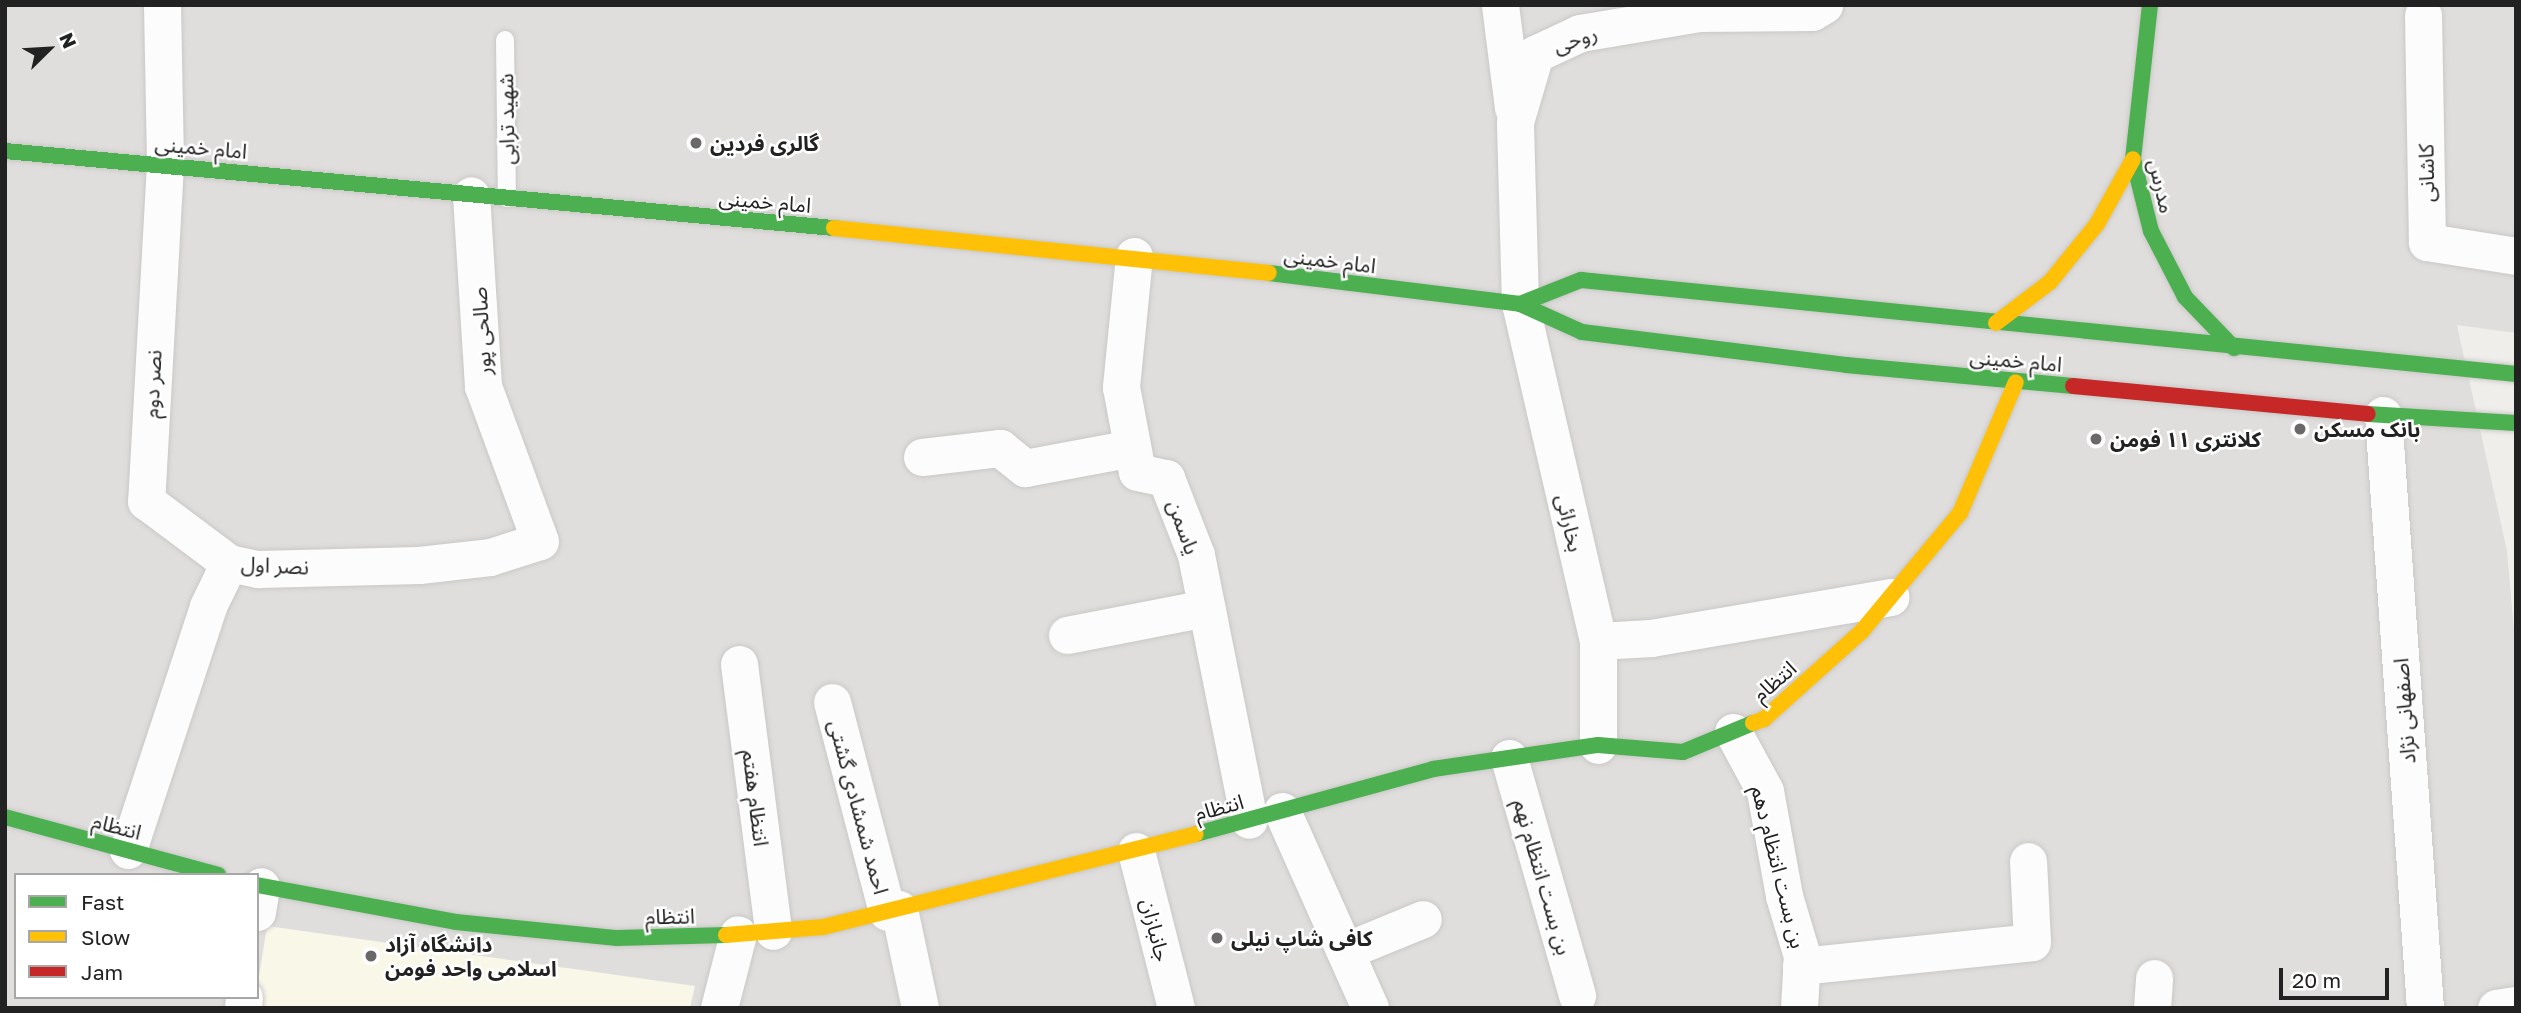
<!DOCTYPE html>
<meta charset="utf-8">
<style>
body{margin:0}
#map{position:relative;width:2521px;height:1013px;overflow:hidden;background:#f0eeeb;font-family:"Golos Text","Noto Sans Arabic",sans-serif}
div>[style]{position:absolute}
.residential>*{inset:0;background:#dfdedc}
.education>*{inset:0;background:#f8f7e8}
.roads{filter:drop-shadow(0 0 2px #c9c8c7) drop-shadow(0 0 2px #c9c8c7)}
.lane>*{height:18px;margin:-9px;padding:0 9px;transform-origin:9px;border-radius:9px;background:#fdfcfc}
.street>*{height:37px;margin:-18.5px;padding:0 18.5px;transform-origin:18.5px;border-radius:18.5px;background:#fdfcfc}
.fast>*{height:16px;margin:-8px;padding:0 8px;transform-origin:8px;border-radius:8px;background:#4caf50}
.slow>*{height:16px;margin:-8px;padding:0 8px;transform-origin:8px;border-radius:8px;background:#ffc107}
.jam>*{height:16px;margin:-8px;padding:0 8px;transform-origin:8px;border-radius:8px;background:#c62828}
.dots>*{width:19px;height:19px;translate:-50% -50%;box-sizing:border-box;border:4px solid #fff;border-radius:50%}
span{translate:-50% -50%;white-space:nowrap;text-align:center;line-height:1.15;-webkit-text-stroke:5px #fff;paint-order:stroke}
.street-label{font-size:21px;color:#222}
.poi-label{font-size:21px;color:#222;font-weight:700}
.left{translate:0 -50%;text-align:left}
.frame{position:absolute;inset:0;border:7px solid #222;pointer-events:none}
.legend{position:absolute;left:14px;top:873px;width:245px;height:126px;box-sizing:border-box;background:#fff;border:2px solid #a7a7a7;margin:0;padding:9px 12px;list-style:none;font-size:21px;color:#222}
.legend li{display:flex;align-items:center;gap:14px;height:35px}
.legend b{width:35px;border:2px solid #a7a7a7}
.north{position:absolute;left:14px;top:14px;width:70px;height:70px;-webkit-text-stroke:5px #fff;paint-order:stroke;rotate:66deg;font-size:19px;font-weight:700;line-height:28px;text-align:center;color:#222}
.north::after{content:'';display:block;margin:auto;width:24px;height:32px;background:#222;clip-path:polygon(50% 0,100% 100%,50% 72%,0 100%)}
.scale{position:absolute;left:2279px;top:968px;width:110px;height:32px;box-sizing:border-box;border:4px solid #222;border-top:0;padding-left:9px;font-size:21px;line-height:24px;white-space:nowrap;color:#222;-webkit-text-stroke:5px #fff;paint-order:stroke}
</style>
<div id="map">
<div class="residential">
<div style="clip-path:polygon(evenodd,5px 5px,2516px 5px,2516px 333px,2457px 325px,2507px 551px,2516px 654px,2516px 1008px,5px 1008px,5px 5px,16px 875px,257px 875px,257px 997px,16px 997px,16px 875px)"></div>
</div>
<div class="education">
<div style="clip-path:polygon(267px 926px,695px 986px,690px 1008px,254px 1008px)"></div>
</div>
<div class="roads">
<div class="lane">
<div style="left:505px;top:40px;width:158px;rotate:89.3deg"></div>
</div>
<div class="street">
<div style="left:162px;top:5px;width:159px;rotate:88.9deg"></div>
<div style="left:165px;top:164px;width:338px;rotate:93.2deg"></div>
<div style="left:146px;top:501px;width:104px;rotate:36.8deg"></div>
<div style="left:1500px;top:5px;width:104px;rotate:82.8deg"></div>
<div style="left:2423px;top:15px;width:227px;rotate:89deg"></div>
<div style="left:2427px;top:242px;width:90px;rotate:8.9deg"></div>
<div style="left:1134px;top:256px;width:132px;rotate:95.7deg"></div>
<div style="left:1121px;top:387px;width:86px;rotate:79.3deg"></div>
<div style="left:1137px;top:472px;width:30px;rotate:12deg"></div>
<div style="left:1166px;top:478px;width:83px;rotate:68.7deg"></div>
<div style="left:1196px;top:555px;width:270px;rotate:78.7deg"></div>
<div style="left:2383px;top:415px;width:594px;rotate:85.95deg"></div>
<div style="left:922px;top:457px;width:79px;rotate:-6.6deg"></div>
<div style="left:1000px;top:448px;width:32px;rotate:39deg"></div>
<div style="left:1025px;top:468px;width:109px;rotate:-10.6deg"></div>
<div style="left:1067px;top:635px;width:142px;rotate:-11deg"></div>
<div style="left:1598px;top:641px;width:53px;rotate:-3.2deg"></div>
<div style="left:1651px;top:638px;width:243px;rotate:-9.7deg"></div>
<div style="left:739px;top:664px;width:269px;rotate:82.7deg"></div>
<div style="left:832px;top:702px;width:217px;rotate:75.3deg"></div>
<div style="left:1733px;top:732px;width:67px;rotate:61.5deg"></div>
<div style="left:1765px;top:791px;width:107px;rotate:79.7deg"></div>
<div style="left:1784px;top:896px;width:63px;rotate:73.3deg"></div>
<div style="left:1802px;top:956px;width:52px;rotate:93.3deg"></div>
<div style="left:1598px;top:745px;width:104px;rotate:-90deg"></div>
<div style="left:1598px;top:641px;width:346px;rotate:-103deg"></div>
<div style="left:1520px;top:304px;width:182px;rotate:-91.6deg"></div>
<div style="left:1515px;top:122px;width:71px;rotate:-73.6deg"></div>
<div style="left:1535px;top:54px;width:50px;rotate:-25deg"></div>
<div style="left:1580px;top:33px;width:121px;rotate:-9.5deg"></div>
<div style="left:1699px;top:13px;width:113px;rotate:-0.5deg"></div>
<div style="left:1812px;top:12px;width:14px;rotate:-30deg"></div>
<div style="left:1509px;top:758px;width:247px;rotate:74deg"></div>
<div style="left:1282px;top:811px;width:216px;rotate:65.9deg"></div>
<div style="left:128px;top:850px;width:257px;rotate:-71.8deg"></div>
<div style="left:208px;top:606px;width:48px;rotate:-64deg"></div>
<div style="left:229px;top:563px;width:30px;rotate:12deg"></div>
<div style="left:258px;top:569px;width:161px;rotate:-1.4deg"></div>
<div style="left:419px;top:565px;width:71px;rotate:-6.4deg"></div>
<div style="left:490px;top:557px;width:52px;rotate:-17.7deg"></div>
<div style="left:540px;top:541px;width:165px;rotate:-110.2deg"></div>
<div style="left:483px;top:386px;width:191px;rotate:-93.6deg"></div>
<div style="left:1136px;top:851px;width:162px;rotate:75.7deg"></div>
<div style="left:899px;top:909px;width:101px;rotate:78deg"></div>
<div style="left:257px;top:912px;width:26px;rotate:-81deg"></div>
<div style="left:1345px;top:951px;width:84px;rotate:-22.3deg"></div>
<div style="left:1801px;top:966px;width:232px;rotate:-5.9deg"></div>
<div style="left:2032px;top:942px;width:81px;rotate:-92.8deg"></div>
<div style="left:243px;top:1008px;width:11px;rotate:-85deg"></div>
<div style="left:719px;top:1008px;width:76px;rotate:-75.6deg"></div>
<div style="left:2152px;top:1008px;width:30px;rotate:-86deg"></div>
<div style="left:2496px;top:1008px;width:20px;rotate:-9deg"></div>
</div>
<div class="fast">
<div style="left:2150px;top:5px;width:155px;rotate:96.3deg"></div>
<div style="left:2133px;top:159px;width:74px;rotate:76deg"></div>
<div style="left:2151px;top:231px;width:74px;rotate:62.7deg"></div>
<div style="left:2185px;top:297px;width:71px;rotate:46.1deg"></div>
<div style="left:5px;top:151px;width:833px;rotate:5.31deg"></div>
<div style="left:1269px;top:273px;width:253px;rotate:7deg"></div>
<div style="left:1520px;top:304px;width:68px;rotate:24.3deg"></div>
<div style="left:1582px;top:332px;width:266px;rotate:7.1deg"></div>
<div style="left:1846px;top:365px;width:228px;rotate:5.3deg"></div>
<div style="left:1520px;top:304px;width:66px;rotate:-21.5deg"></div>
<div style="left:1581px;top:280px;width:940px;rotate:5.74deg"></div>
<div style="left:2368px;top:414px;width:148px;rotate:3.5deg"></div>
<div style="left:5px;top:817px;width:221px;rotate:15.2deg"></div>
<div style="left:1196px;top:834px;width:246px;rotate:-15.3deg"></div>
<div style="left:1433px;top:769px;width:167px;rotate:-8.3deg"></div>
<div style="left:1598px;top:745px;width:85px;rotate:4.7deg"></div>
<div style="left:1683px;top:752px;width:76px;rotate:-22.5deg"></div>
<div style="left:257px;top:885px;width:202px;rotate:10.5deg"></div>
<div style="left:456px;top:922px;width:162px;rotate:5.7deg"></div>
<div style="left:617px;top:938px;width:109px;rotate:-1.6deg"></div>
</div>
<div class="slow">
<div style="left:834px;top:228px;width:437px;rotate:5.9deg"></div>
<div style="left:1996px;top:323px;width:68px;rotate:-37.2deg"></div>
<div style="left:2050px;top:282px;width:75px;rotate:-51deg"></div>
<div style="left:2097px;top:224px;width:74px;rotate:-61deg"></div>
<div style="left:1753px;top:723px;width:12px;rotate:-20deg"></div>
<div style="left:1764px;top:719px;width:132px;rotate:-41.9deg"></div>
<div style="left:1862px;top:631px;width:153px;rotate:-50.3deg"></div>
<div style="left:1960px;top:513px;width:142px;rotate:-66.9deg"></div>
<div style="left:726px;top:935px;width:97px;rotate:-4.7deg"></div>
<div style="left:823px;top:927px;width:384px;rotate:-14deg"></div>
</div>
<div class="jam">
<div style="left:2073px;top:386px;width:296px;rotate:5.4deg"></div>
</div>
</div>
<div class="dots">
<div style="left:696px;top:143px;background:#6a6968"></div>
<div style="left:2300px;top:429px;background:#6a6968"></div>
<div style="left:2096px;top:439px;background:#6a6968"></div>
<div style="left:1217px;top:938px;background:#6a6968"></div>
<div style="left:371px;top:956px;background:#6a6968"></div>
</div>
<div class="street-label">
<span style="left:1575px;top:39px;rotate:-19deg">روحی</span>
<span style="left:506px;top:119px;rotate:-91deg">شهید ترابی</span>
<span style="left:201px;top:147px;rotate:5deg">امام خمینی</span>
<span style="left:2426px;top:173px;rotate:-91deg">کاشانی</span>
<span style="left:2162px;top:186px;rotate:77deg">مدرس</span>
<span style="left:765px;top:201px;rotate:5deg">امام خمینی</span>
<span style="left:1330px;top:260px;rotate:7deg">امام خمینی</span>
<span style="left:481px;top:331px;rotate:-93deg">صالحی پور</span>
<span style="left:2016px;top:360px;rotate:5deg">امام خمینی</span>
<span style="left:152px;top:384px;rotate:-87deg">نصر دوم</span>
<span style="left:1570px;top:523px;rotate:77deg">بخارائی</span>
<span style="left:1184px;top:527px;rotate:70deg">یاسمن</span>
<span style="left:275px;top:565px;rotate:3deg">نصر اول</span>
<span style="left:1774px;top:681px;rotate:-41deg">انتظام</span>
<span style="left:2404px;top:711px;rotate:-94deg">اصفهانی نژاد</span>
<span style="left:756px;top:798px;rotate:83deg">انتظام هفتم</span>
<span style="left:859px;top:807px;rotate:75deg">احمد شمشادی گشتی</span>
<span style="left:1219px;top:807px;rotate:-15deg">انتظام</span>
<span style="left:117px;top:826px;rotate:15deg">انتظام</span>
<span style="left:1779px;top:867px;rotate:76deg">بن بست انتظام دهم</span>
<span style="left:1543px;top:877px;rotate:74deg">بن بست انتظام نهم</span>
<span style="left:670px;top:916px;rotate:-1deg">انتظام</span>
<span style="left:1156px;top:930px;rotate:76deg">جانبازان</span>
</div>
<div class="poi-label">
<span class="left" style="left:710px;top:143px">گالری فردین</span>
<span class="left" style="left:2314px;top:429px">بانک مسکن</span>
<span class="left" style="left:2110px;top:439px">کلانتری ۱۱ فومن</span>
<span class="left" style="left:1231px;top:938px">کافی شاپ نیلی</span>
<span class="left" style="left:385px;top:956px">دانشگاه آزاد<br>اسلامی واحد فومن</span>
</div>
<div class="frame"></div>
<ul class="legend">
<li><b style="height:9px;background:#4caf50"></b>Fast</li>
<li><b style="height:9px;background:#ffc107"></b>Slow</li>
<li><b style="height:9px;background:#c62828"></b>Jam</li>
</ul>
<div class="north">N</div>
<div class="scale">20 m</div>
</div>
